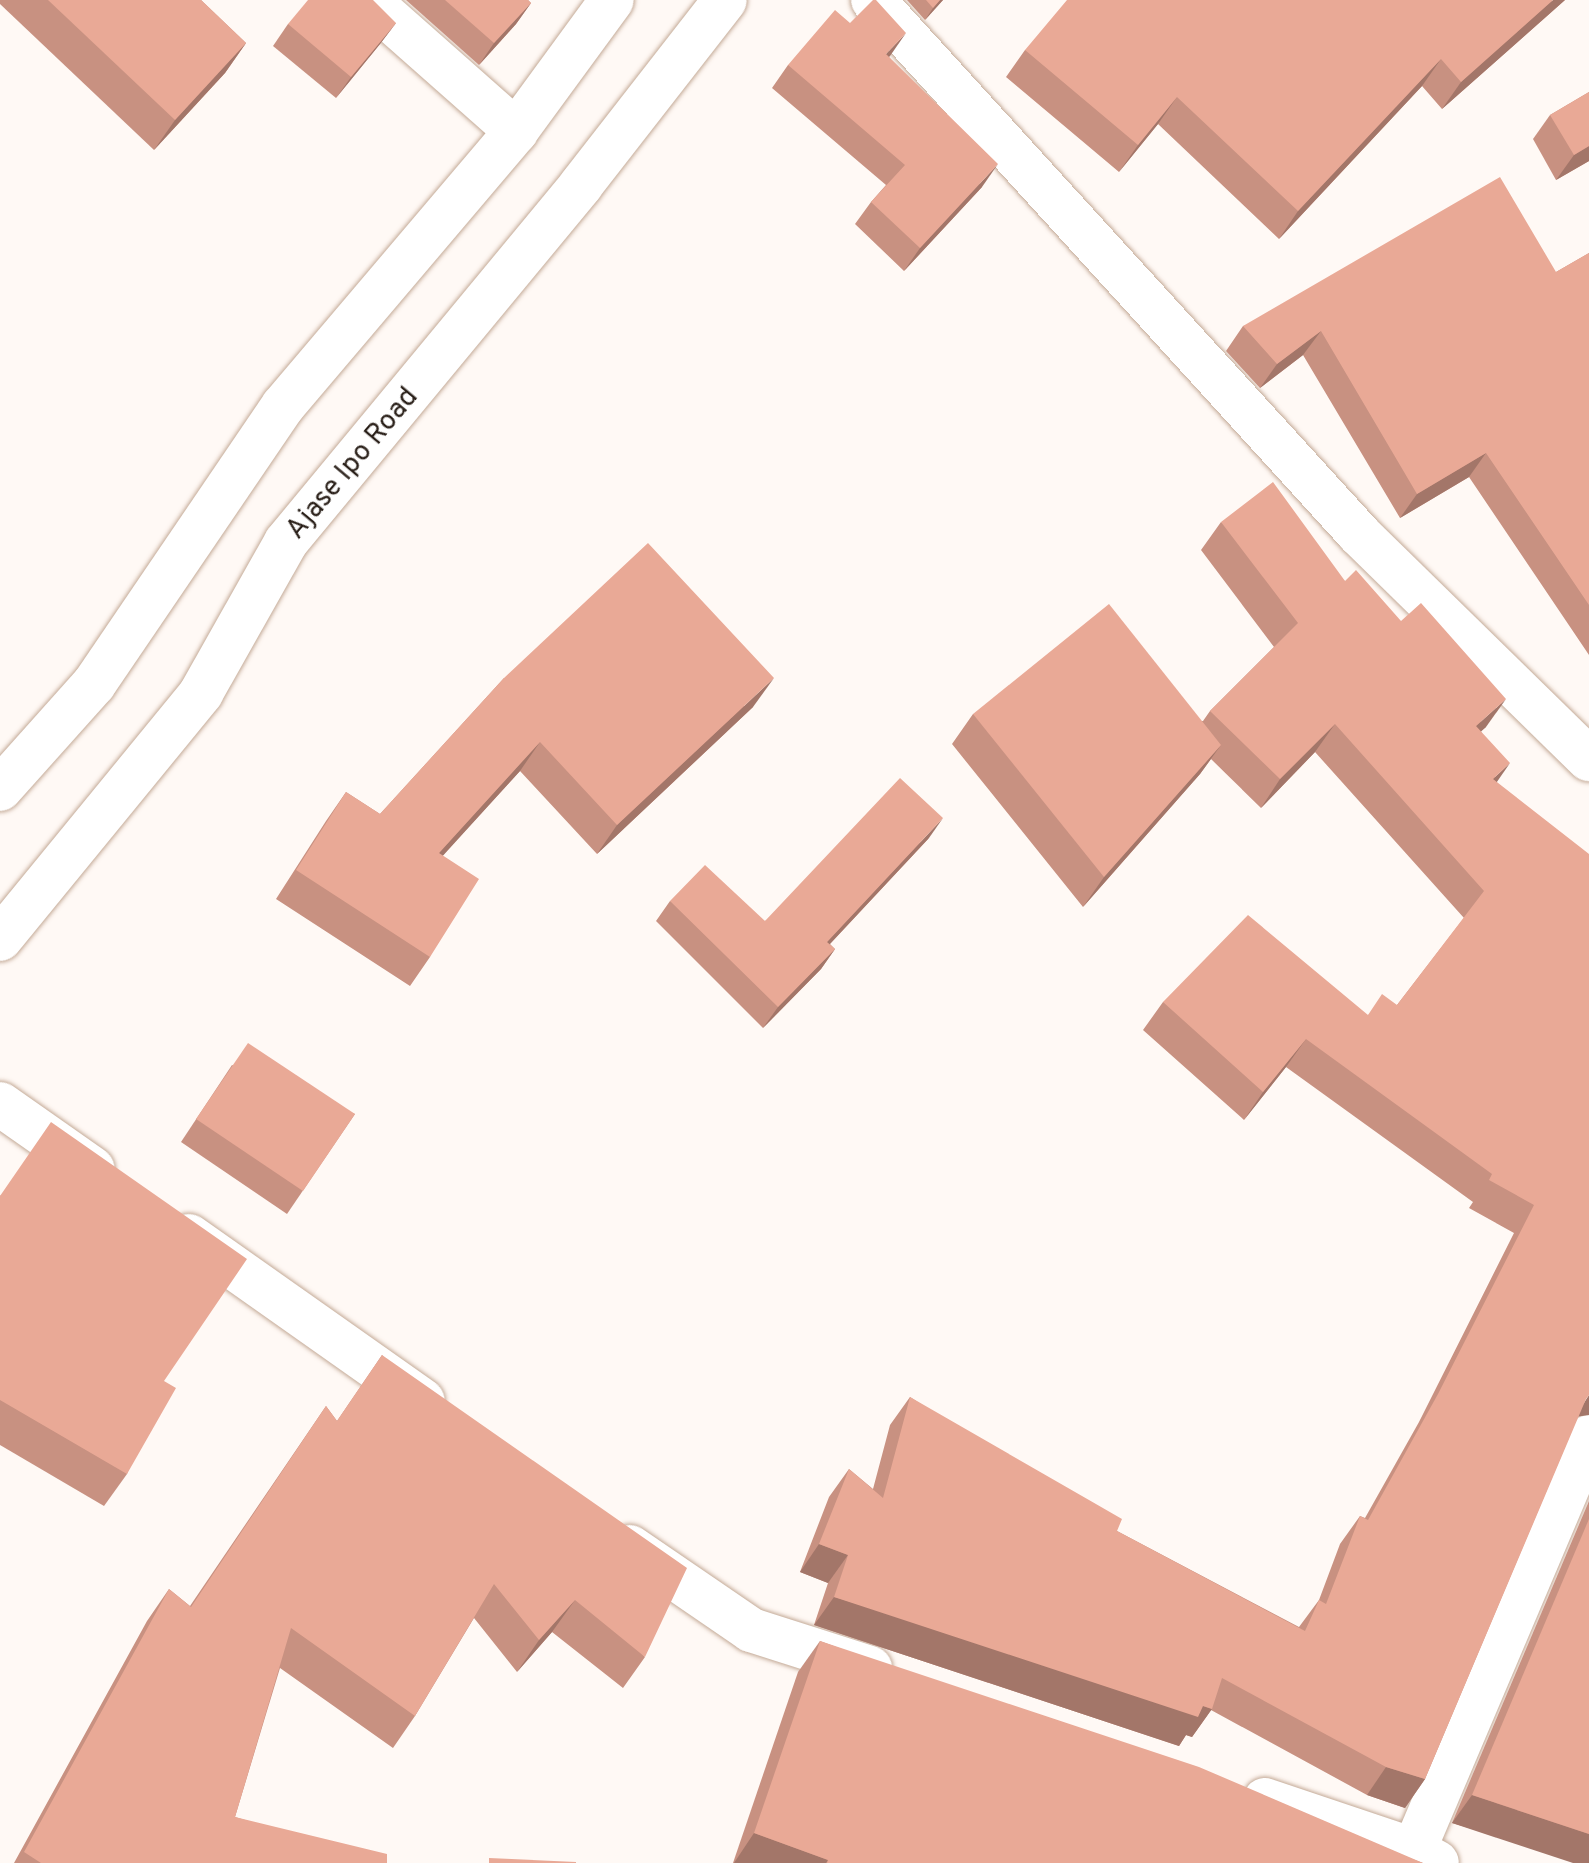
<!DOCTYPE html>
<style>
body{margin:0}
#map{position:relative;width:1589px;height:1863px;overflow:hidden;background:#fff9f5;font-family:Overpass,sans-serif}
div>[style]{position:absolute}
.roads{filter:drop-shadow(0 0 2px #c4aa97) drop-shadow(0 0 2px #c4aa97)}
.minor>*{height:44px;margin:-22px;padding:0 22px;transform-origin:22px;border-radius:22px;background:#fff}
.highway>*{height:44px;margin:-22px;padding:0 22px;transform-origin:22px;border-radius:22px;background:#fff}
.wall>*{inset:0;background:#c89181}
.shaded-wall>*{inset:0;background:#a37669}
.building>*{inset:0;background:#e9a996}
span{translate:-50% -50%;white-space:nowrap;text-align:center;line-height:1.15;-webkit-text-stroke:6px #fff;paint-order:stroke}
.street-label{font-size:28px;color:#291f18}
</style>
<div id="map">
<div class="roads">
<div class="minor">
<div style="left:368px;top:0;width:198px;rotate:41.5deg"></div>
<div style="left:873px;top:0;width:722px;rotate:47.69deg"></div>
<div style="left:1359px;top:534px;width:322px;rotate:44.4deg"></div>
<div style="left:0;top:1104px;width:113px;rotate:35deg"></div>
<div style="left:189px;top:1236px;width:286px;rotate:35.2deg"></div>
<div style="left:630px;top:1547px;width:147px;rotate:34.4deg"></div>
<div style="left:751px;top:1630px;width:125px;rotate:17.7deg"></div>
<div style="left:1265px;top:1800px;width:157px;rotate:18.6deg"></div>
<div style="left:1414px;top:1850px;width:26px;rotate:29deg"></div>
<div style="left:1414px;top:1850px;width:449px;rotate:-67deg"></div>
</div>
<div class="highway">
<div style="left:0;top:789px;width:141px;rotate:-48.2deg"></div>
<div style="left:94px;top:684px;width:336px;rotate:-55.8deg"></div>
<div style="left:283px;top:406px;width:360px;rotate:-49.7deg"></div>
<div style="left:516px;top:131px;width:162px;rotate:-53.8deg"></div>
<div style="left:0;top:939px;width:318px;rotate:-50.7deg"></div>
<div style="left:201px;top:693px;width:173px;rotate:-60.6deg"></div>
<div style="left:286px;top:542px;width:463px;rotate:-50.4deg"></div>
<div style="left:581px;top:185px;width:234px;rotate:-52.1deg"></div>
</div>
</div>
<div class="wall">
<div style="clip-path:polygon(0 0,201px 0,246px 43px,225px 73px,154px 150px,0 4px)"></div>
<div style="clip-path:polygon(406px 0,528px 0,531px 3px,516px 24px,479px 65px)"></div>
<div style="clip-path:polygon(907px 0,943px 0,925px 20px)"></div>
<div style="clip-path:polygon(1565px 0,1442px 109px,1422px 86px,1279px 239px,1158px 124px,1119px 172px,1006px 77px,1025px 50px)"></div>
<div style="clip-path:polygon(396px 23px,380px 44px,336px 98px,273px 46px,288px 24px)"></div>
<div style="clip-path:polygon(889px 57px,982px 187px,904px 271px,855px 224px,871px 202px,886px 185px,772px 88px,788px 65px)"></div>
<div style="clip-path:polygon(1589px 92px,1589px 161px,1556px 180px,1533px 139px,1550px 115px)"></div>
<div style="clip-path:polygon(1589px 253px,1589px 655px,1469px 477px,1400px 518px,1303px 355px,1260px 388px,1226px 351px,1243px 326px,1556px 272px)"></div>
<div style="clip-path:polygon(1221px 522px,1345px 581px,1486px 727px,1481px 731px,1497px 782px,1578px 1416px,1425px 1779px,1405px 1808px,1367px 1795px,1211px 1710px,1192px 1737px,1186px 1735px,1179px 1746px,814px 1625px,828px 1583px,800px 1572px,829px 1497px,849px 1469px,873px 1489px,890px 1425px,910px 1397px,1117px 1531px,1299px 1627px,1319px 1600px,1340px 1544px,1360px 1516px,1365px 1518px,1419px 1422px,1514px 1233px,1469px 1208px,1473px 1202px,1286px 1067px,1244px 1120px,1143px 1030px,1163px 1002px,1368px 1015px,1397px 1005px,1464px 918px,1315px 752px,1261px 808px,1211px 759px,1200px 774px,1083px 907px,952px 744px,973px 714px,1203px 721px,1210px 711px,1274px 647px,1201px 550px)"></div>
<div style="clip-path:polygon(504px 678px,753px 707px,597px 854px,520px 771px,443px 855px,430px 957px,410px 986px,276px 899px,326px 821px,346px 792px,380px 814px)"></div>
<div style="clip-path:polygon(929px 838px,830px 944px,835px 949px,821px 969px,763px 1028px,656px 921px,670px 901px,765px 921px)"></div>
<div style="clip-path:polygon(232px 1065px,355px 1114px,287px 1214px,181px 1142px)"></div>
<div style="clip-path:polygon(0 1195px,164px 1381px,127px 1474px,104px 1506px,0 1445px)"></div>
<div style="clip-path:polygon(382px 1355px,645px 1657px,623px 1688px,552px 1632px,517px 1672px,474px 1618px,415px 1716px,393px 1748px,280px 1668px,235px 1817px,387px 1863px,14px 1863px,147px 1621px,169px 1589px,190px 1606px,326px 1406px,337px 1421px)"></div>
<div style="clip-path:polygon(1589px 1501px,1589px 1863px,1452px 1823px)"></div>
<div style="clip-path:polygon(820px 1641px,1423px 1863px,733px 1863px,798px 1672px)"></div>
</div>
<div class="shaded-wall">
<div style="clip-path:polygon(940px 0,943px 0,925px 20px,933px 8px)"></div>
<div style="clip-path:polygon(1553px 0,1565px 0,1442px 109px,1461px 82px)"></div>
<div style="clip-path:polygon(531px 3px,516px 24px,479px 65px,494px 43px)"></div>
<div style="clip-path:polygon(396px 23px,380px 44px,336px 98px,351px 77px)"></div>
<div style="clip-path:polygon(906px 33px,890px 56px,870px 76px,886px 54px)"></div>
<div style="clip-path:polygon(246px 43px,225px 73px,154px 150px,175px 120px)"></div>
<div style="clip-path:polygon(1441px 59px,1422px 86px,1279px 239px,1298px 211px)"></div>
<div style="clip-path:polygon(1177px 97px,1158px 124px,1119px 172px,1138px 145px)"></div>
<div style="clip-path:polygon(1589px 146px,1589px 161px,1556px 180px,1574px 155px)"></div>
<div style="clip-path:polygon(998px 164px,982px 187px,904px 271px,920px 248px)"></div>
<div style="clip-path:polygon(1321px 331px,1303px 355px,1260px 388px,1277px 364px)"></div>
<div style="clip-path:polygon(1486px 453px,1469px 477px,1400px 518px,1417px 494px)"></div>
<div style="clip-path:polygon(774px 678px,753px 707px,597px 854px,617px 825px)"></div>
<div style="clip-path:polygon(1506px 699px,1486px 727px,1456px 754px,1476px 726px)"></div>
<div style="clip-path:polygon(1335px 724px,1315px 752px,1261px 808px,1280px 779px)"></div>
<div style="clip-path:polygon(540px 742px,520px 771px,419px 882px,439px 853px)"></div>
<div style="clip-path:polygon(1221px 745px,1200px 774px,1083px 907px,1104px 877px)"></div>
<div style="clip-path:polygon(1510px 763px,1490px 792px,1493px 779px)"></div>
<div style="clip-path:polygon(943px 818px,929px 838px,813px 962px,827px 942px)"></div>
<div style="clip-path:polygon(835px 949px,821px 969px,763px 1028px,778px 1007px)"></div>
<div style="clip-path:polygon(1306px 1039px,1286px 1067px,1244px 1120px,1263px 1092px)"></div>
<div style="clip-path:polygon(1589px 1395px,1589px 1415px,1575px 1417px)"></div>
<div style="clip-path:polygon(819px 1544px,848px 1555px,828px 1583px,800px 1572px)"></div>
<div style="clip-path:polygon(834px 1597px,1203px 1706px,1212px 1709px,1192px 1737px,1186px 1735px,1179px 1746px,814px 1625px)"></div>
<div style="clip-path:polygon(575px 1600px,552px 1632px,517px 1672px,539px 1640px)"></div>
<div style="clip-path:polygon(1386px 1767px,1425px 1779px,1405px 1808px,1367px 1795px)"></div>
<div style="clip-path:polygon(1472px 1795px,1589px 1834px,1589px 1863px,1573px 1863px,1452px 1823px)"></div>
<div style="clip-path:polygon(754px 1833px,828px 1860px,826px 1863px,734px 1863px)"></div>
</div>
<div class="building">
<div style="clip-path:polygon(48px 0,201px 0,246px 43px,175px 120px)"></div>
<div style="clip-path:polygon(308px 0,373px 0,396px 23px,351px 77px,288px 24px)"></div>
<div style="clip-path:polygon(445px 0,528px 0,531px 3px,494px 43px)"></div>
<div style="clip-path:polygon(873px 0,876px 0,906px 33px,886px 54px,998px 164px,920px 248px,871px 202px,905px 165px,788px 65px,835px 10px,850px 23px)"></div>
<div style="clip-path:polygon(926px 0,940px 0,933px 8px)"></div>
<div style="clip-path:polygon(1067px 0,1553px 0,1461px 82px,1441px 59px,1298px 211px,1177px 97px,1138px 145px,1025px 50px)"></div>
<div style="clip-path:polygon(1589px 92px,1589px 146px,1574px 155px,1550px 115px)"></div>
<div style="clip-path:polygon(1500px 177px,1556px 272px,1589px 253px,1589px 605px,1486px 453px,1417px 494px,1321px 331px,1277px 364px,1243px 326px)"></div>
<div style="clip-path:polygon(1273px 482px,1345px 581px,1356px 570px,1401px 621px,1421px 603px,1506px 699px,1476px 726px,1510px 763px,1493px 779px,1589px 854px,1589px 1395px,1586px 1399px,1425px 1779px,1386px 1767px,1222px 1678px,1212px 1709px,1203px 1706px,1198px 1717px,834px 1597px,848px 1555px,819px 1544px,849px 1469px,883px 1498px,910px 1397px,1122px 1519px,1117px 1531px,1305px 1631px,1319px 1600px,1326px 1604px,1360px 1516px,1368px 1520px,1438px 1394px,1534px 1205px,1489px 1180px,1492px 1174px,1306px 1039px,1263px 1092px,1163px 1002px,1248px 915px,1368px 1015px,1382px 994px,1397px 1005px,1484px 891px,1335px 724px,1280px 779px,1210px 711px,1298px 623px,1221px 522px)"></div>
<div style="clip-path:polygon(648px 543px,774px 678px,617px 825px,540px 742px,439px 853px,479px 879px,430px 957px,296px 870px,346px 792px,380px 814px,504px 678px)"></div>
<div style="clip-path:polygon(1109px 604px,1221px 745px,1104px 877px,973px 714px)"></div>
<div style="clip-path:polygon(900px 778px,943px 818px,827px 942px,835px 949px,778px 1007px,670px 901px,705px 865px,765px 921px)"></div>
<div style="clip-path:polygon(248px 1043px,355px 1114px,303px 1191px,196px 1119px)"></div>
<div style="clip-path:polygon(51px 1122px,247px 1259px,164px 1381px,176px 1388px,127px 1474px,0 1400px,0 1196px)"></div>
<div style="clip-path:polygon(382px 1355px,687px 1568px,645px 1657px,575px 1600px,539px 1640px,494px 1584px,415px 1716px,291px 1628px,235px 1817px,387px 1854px,387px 1863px,41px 1863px,24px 1852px,169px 1589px,191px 1607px,326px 1406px,337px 1421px)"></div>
<div style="clip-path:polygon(1589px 1519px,1589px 1834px,1472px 1795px)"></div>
<div style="clip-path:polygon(820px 1641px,1199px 1767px,1423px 1863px,827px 1863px,828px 1860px,754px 1833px)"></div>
<div style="clip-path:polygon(489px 1858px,576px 1862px,576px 1863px,489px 1863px)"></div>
</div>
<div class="street-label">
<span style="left:353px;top:464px;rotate:-50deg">Ajase Ipo Road</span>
</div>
</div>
